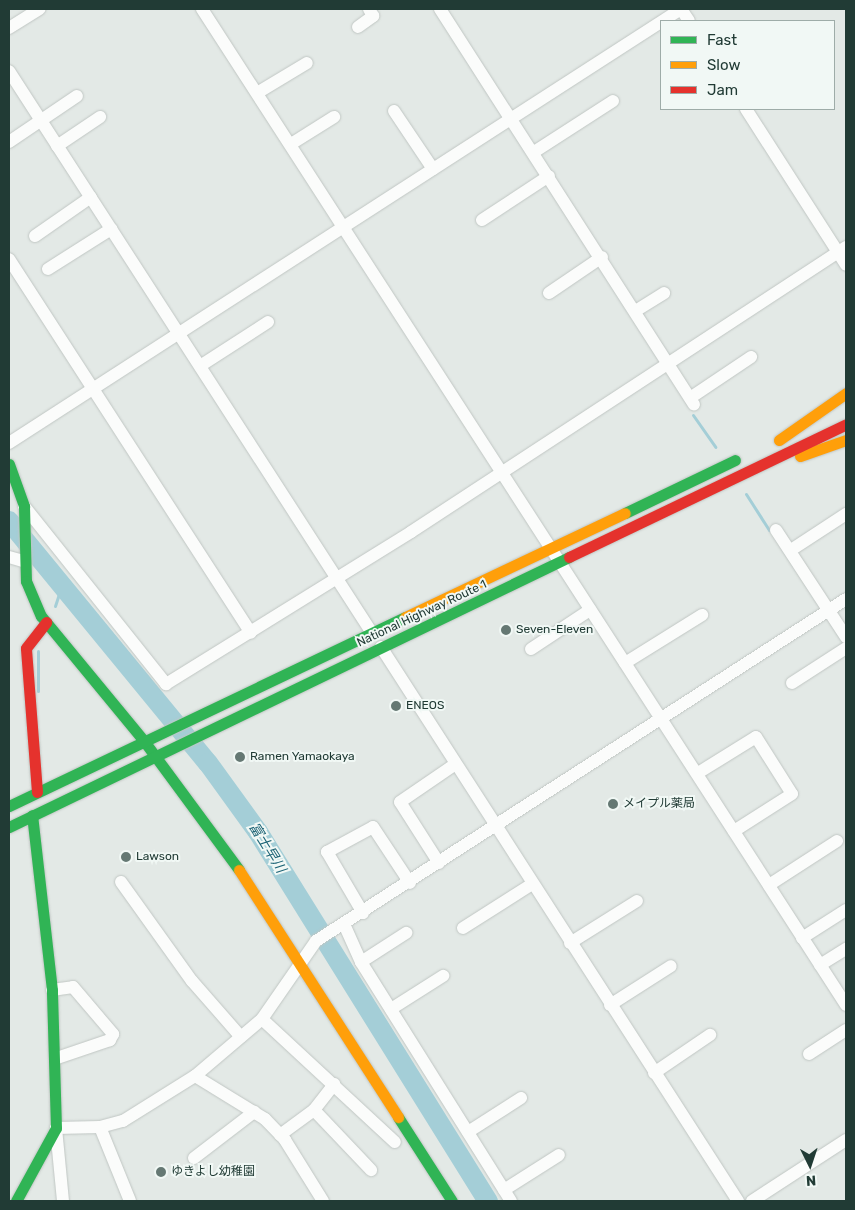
<!DOCTYPE html>
<meta charset="utf-8">
<style>
body{margin:0}
#map{position:relative;width:855px;height:1210px;overflow:hidden;background:#e3e9e6;font-family:Rubik,"Noto Sans JP",sans-serif}
div>[style]{position:absolute}
.stream>*{height:3px;margin:-1.5px;padding:0 1.5px;transform-origin:1.5px;border-radius:1.5px;background:#a4ced7}
.river>*{height:20px;margin:-10px;padding:0 10px;transform-origin:10px;border-radius:10px;background:#a4ced7}
.roads{filter:drop-shadow(0 0 1px #c0c6c3) drop-shadow(0 0 1px #c0c6c3)}
.street>*{height:12px;margin:-6px;padding:0 6px;transform-origin:6px;border-radius:6px;background:#fbfcfb}
.fast>*{height:11px;margin:-5.5px;padding:0 5.5px;transform-origin:5.5px;border-radius:5.5px;background:#30b455}
.slow>*{height:11px;margin:-5.5px;padding:0 5.5px;transform-origin:5.5px;border-radius:5.5px;background:#ff9f0a}
.jam>*{height:11px;margin:-5.5px;padding:0 5.5px;transform-origin:5.5px;border-radius:5.5px;background:#e5322d}
.dots>*{width:14px;height:14px;translate:-50% -50%;box-sizing:border-box;border:2px solid #f1f8f5;border-radius:50%}
span{translate:-50% -50%;white-space:nowrap;text-align:center;line-height:1.15;-webkit-text-stroke:4px #f1f8f5;paint-order:stroke}
.street-label{font-size:12px;color:#213b35}
.poi-label{font-size:12px;color:#213b35}
.left{translate:0 -50%;text-align:left}
.water-label{font-size:14px;color:#1d6476;font-style:italic}
.frame{position:absolute;inset:0;border:10px solid #213b35;pointer-events:none}
.legend{position:absolute;left:660px;top:20px;width:175px;height:90px;box-sizing:border-box;background:#f1f8f5;border:1px solid #9eaca8;margin:0;padding:6px 9px;list-style:none;font-size:15px;color:#213b35}
.legend li{display:flex;align-items:center;gap:10px;height:25px}
.legend b{width:25px;border:1px solid #9eaca8}
.north{position:absolute;left:785px;top:1140px;width:50px;height:50px;-webkit-text-stroke:4px #f1f8f5;paint-order:stroke;rotate:176deg;font-size:14px;font-weight:700;line-height:20px;text-align:center;color:#213b35}
.north::after{content:'';display:block;margin:auto;width:18px;height:22px;background:#213b35;clip-path:polygon(50% 0,100% 100%,50% 72%,0 100%)}
</style>
<div id="map">
<div class="stream">
<div style="left:693px;top:415px;width:39px;rotate:55deg"></div>
<div style="left:746px;top:494px;width:43px;rotate:57.4deg"></div>
<div style="left:55px;top:606px;width:20px;rotate:-72deg"></div>
<div style="left:38px;top:651px;width:40px;rotate:90deg"></div>
</div>
<div class="river">
<div style="left:9px;top:521px;width:313px;rotate:50.6deg"></div>
<div style="left:208px;top:763px;width:85px;rotate:54.1deg"></div>
<div style="left:258px;top:832px;width:435px;rotate:58.1deg"></div>
</div>
<div class="roads">
<div class="street">
<div style="left:202px;top:9px;width:1186px;rotate:57.11deg"></div>
<div style="left:440px;top:9px;width:470px;rotate:57.3deg"></div>
<div style="left:681px;top:9px;width:14px;rotate:56deg"></div>
<div style="left:358px;top:27px;width:19px;rotate:-36deg"></div>
<div style="left:373px;top:16px;width:8px;rotate:-120deg"></div>
<div style="left:9px;top:28px;width:36px;rotate:-32deg"></div>
<div style="left:9px;top:71px;width:669px;rotate:57.14deg"></div>
<div style="left:257px;top:93px;width:58px;rotate:-31deg"></div>
<div style="left:746px;top:109px;width:185px;rotate:57.3deg"></div>
<div style="left:394px;top:111px;width:70px;rotate:56.1deg"></div>
<div style="left:9px;top:142px;width:82px;rotate:-34.1deg"></div>
<div style="left:291px;top:144px;width:51px;rotate:-32.1deg"></div>
<div style="left:57px;top:146px;width:52px;rotate:-34deg"></div>
<div style="left:534px;top:152px;width:94px;rotate:-32.8deg"></div>
<div style="left:482px;top:220px;width:80px;rotate:-33.3deg"></div>
<div style="left:35px;top:236px;width:68px;rotate:-34.9deg"></div>
<div style="left:9px;top:259px;width:445px;rotate:57.1deg"></div>
<div style="left:48px;top:269px;width:75px;rotate:-32.4deg"></div>
<div style="left:549px;top:293px;width:64px;rotate:-34.2deg"></div>
<div style="left:637px;top:310px;width:32px;rotate:-32deg"></div>
<div style="left:200px;top:366px;width:81px;rotate:-32.9deg"></div>
<div style="left:693px;top:396px;width:70px;rotate:-33.9deg"></div>
<div style="left:9px;top:443px;width:800px;rotate:-32.86deg"></div>
<div style="left:24px;top:506px;width:228px;rotate:51.4deg"></div>
<div style="left:166px;top:684px;width:288px;rotate:-31.8deg"></div>
<div style="left:411px;top:532px;width:520px;rotate:-33.23deg"></div>
<div style="left:776px;top:530px;width:128px;rotate:56.8deg"></div>
<div style="left:791px;top:550px;width:66px;rotate:-33.2deg"></div>
<div style="left:9px;top:557px;width:15px;rotate:16deg"></div>
<div style="left:381px;top:647px;width:659px;rotate:57.2deg"></div>
<div style="left:531px;top:649px;width:71px;rotate:-33.5deg"></div>
<div style="left:625px;top:663px;width:91px;rotate:-31.9deg"></div>
<div style="left:792px;top:683px;width:64px;rotate:-32.9deg"></div>
<div style="left:698px;top:773px;width:68px;rotate:-31.8deg"></div>
<div style="left:756px;top:737px;width:67px;rotate:57.7deg"></div>
<div style="left:792px;top:794px;width:69px;rotate:147.5deg"></div>
<div style="left:439px;top:863px;width:72px;rotate:-122.6deg"></div>
<div style="left:400px;top:802px;width:65px;rotate:-34.4deg"></div>
<div style="left:121px;top:882px;width:122px;rotate:54.4deg"></div>
<div style="left:192px;top:981px;width:74px;rotate:48.8deg"></div>
<div style="left:769px;top:885px;width:81px;rotate:-32.9deg"></div>
<div style="left:363px;top:913px;width:71px;rotate:-120.5deg"></div>
<div style="left:327px;top:852px;width:52px;rotate:-28.5deg"></div>
<div style="left:373px;top:827px;width:67px;rotate:56.5deg"></div>
<div style="left:344px;top:924px;width:42px;rotate:65.9deg"></div>
<div style="left:361px;top:962px;width:282px;rotate:57.9deg"></div>
<div style="left:463px;top:928px;width:82px;rotate:-32.5deg"></div>
<div style="left:802px;top:938px;width:52px;rotate:-32.5deg"></div>
<div style="left:570px;top:943px;width:79px;rotate:-32.1deg"></div>
<div style="left:361px;top:962px;width:54px;rotate:-32.8deg"></div>
<div style="left:820px;top:965px;width:31px;rotate:-32deg"></div>
<div style="left:52px;top:990px;width:21px;rotate:-8deg"></div>
<div style="left:73px;top:987px;width:62px;rotate:49.6deg"></div>
<div style="left:113px;top:1034px;width:7px;rotate:117deg"></div>
<div style="left:110px;top:1040px;width:56px;rotate:161.2deg"></div>
<div style="left:610px;top:1005px;width:72px;rotate:-32.6deg"></div>
<div style="left:391px;top:1009px;width:62px;rotate:-32.4deg"></div>
<div style="left:262px;top:1019px;width:181px;rotate:42.8deg"></div>
<div style="left:809px;top:1054px;width:44px;rotate:-33deg"></div>
<div style="left:654px;top:1073px;width:68px;rotate:-34.2deg"></div>
<div style="left:195px;top:1076px;width:82px;rotate:31.6deg"></div>
<div style="left:265px;top:1119px;width:29px;rotate:46deg"></div>
<div style="left:285px;top:1140px;width:72px;rotate:58.1deg"></div>
<div style="left:314px;top:1110px;width:83px;rotate:46.5deg"></div>
<div style="left:100px;top:1127px;width:80px;rotate:67.9deg"></div>
<div style="left:468px;top:1132px;width:63px;rotate:-32.7deg"></div>
<div style="left:280px;top:1135px;width:42px;rotate:-36.3deg"></div>
<div style="left:314px;top:1110px;width:33px;rotate:-52deg"></div>
<div style="left:194px;top:1158px;width:76px;rotate:-37.5deg"></div>
<div style="left:504px;top:1190px;width:65px;rotate:-32.5deg"></div>
<div style="left:63px;top:1201px;width:73px;rotate:-95.5deg"></div>
<div style="left:56px;top:1128px;width:44px;rotate:-1.3deg"></div>
<div style="left:100px;top:1127px;width:24px;rotate:-15deg"></div>
<div style="left:123px;top:1121px;width:85px;rotate:-32deg"></div>
<div style="left:195px;top:1076px;width:88px;rotate:-40.4deg"></div>
<div style="left:262px;top:1019px;width:95px;rotate:-55.3deg"></div>
<div style="left:316px;top:941px;width:631px;rotate:-32.83deg"></div>
<div style="left:752px;top:1201px;width:112px;rotate:-33deg"></div>
</div>
<div class="fast">
<div style="left:9px;top:464px;width:45px;rotate:70.3deg"></div>
<div style="left:24px;top:506px;width:75px;rotate:88.5deg"></div>
<div style="left:26px;top:581px;width:38px;rotate:67deg"></div>
<div style="left:41px;top:616px;width:162px;rotate:50.5deg"></div>
<div style="left:144px;top:741px;width:160px;rotate:53.6deg"></div>
<div style="left:625px;top:513px;width:122px;rotate:-25.7deg"></div>
<div style="left:9px;top:806px;width:439px;rotate:-25.5deg"></div>
<div style="left:9px;top:827px;width:622px;rotate:-25.74deg"></div>
<div style="left:398px;top:1117px;width:100px;rotate:57.3deg"></div>
<div style="left:16px;top:1201px;width:83px;rotate:-61.3deg"></div>
<div style="left:56px;top:1128px;width:138px;rotate:-91.7deg"></div>
<div style="left:52px;top:990px;width:176px;rotate:-96.5deg"></div>
</div>
<div class="slow">
<div style="left:779px;top:440px;width:82px;rotate:-35deg"></div>
<div style="left:800px;top:456px;width:49px;rotate:-19.2deg"></div>
<div style="left:405px;top:617px;width:243px;rotate:-25.3deg"></div>
<div style="left:239px;top:870px;width:294px;rotate:57.2deg"></div>
</div>
<div class="jam">
<div style="left:569px;top:557px;width:307px;rotate:-25.6deg"></div>
<div style="left:37px;top:792px;width:144px;rotate:-94.4deg"></div>
<div style="left:26px;top:648px;width:33px;rotate:-52deg"></div>
</div>
</div>
<div class="dots">
<div style="left:506px;top:630px;background:#657873"></div>
<div style="left:396px;top:706px;background:#657873"></div>
<div style="left:240px;top:757px;background:#657873"></div>
<div style="left:613px;top:804px;background:#657873"></div>
<div style="left:126px;top:857px;background:#657873"></div>
<div style="left:161px;top:1172px;background:#657873"></div>
</div>
<div class="street-label">
<span style="left:422px;top:614px;rotate:-25deg">National Highway Route 1</span>
</div>
<div class="poi-label">
<span class="left" style="left:516px;top:630px">Seven-Eleven</span>
<span class="left" style="left:406px;top:706px">ENEOS</span>
<span class="left" style="left:250px;top:757px">Ramen Yamaokaya</span>
<span class="left" style="left:623px;top:804px">メイプル薬局</span>
<span class="left" style="left:136px;top:857px">Lawson</span>
<span class="left" style="left:171px;top:1172px">ゆきよし幼稚園</span>
</div>
<div class="water-label">
<span style="left:267px;top:848px;rotate:58deg">富士早川</span>
</div>
<div class="frame"></div>
<ul class="legend">
<li><b style="height:6px;background:#30b455"></b>Fast</li>
<li><b style="height:6px;background:#ff9f0a"></b>Slow</li>
<li><b style="height:6px;background:#e5322d"></b>Jam</li>
</ul>
<div class="north">N</div>
</div>
